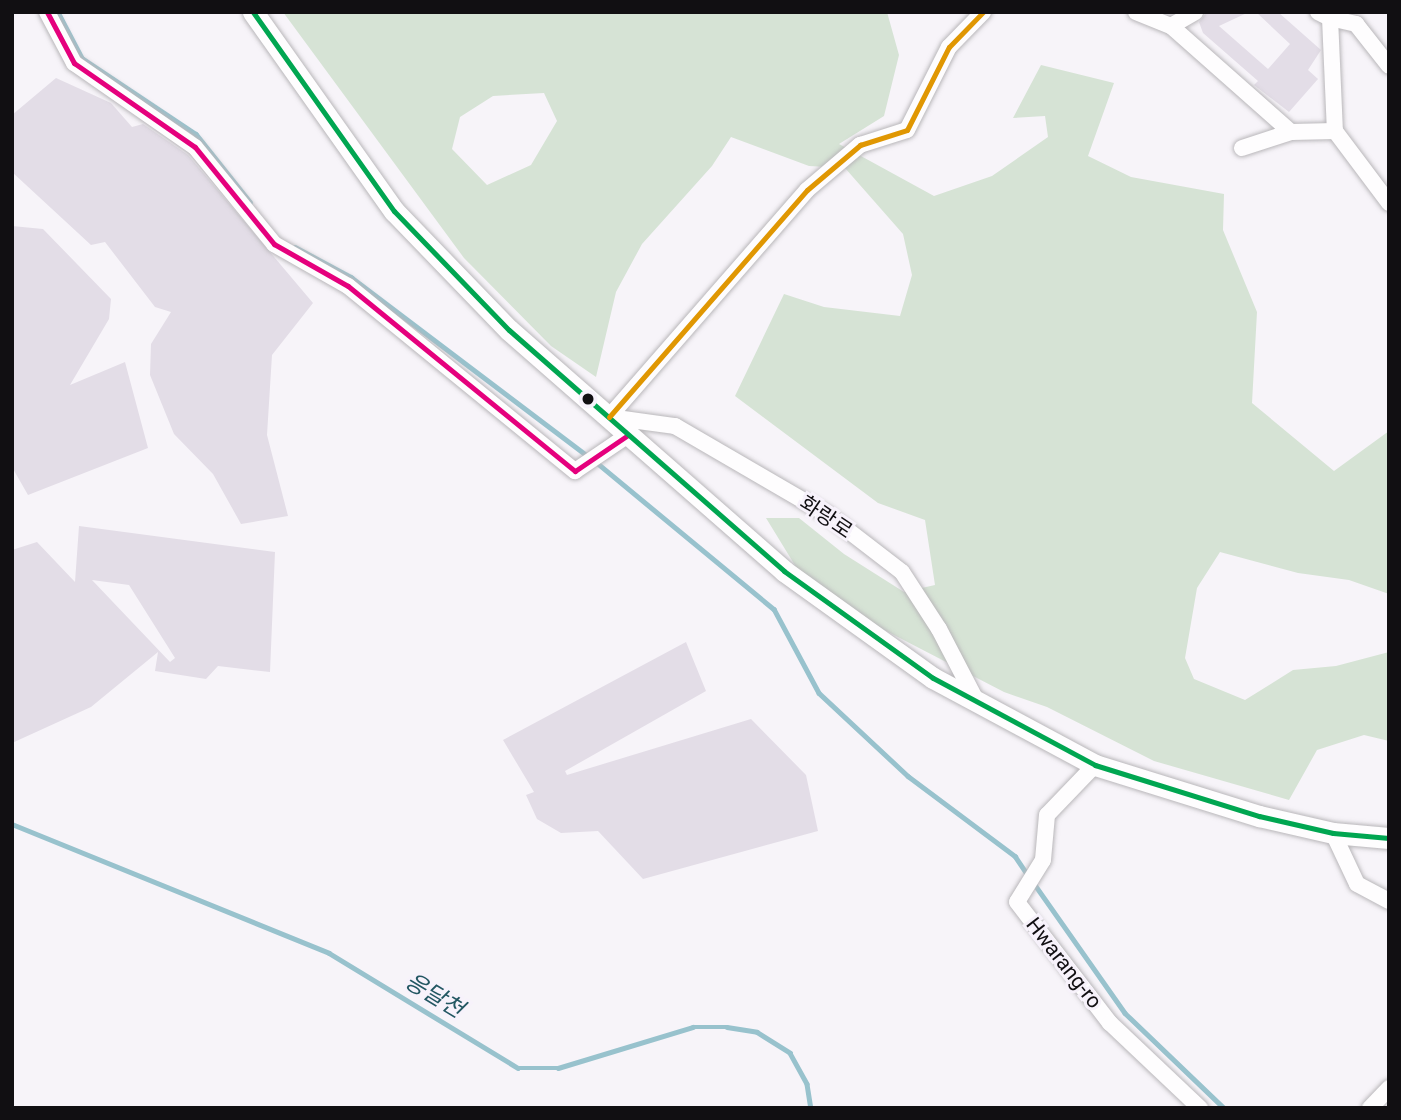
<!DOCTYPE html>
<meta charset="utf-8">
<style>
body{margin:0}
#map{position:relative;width:1401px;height:1120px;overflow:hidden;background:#f7f4f9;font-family:Roboto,"Noto Sans KR",sans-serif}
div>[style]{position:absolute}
.green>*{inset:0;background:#d6e3d5}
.stream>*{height:4.5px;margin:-2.25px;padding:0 2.25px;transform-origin:2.25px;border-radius:2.25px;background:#98c2cd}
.building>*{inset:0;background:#e3dde7}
.roads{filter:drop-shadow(0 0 2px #b9b7ba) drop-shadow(0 0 2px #b9b7ba)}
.minor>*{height:16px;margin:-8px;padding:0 8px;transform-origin:8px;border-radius:8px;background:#fefdfe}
.major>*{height:21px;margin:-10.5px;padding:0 10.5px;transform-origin:10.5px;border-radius:10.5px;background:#fefdfe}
.bus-1>*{height:5px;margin:-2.5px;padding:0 2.5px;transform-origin:2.5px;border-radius:2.5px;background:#e5007d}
.bus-2>*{height:5px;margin:-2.5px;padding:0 2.5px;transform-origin:2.5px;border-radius:2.5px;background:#00a651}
.bus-3>*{height:5px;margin:-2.5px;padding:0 2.5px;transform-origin:2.5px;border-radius:2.5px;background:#e09702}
.dots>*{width:19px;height:19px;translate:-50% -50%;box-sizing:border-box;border:4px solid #f7f2fb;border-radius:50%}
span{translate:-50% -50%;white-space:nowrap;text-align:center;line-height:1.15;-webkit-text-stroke:6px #f7f2fb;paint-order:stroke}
.street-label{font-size:21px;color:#110f12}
.water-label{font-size:23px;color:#235762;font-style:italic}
.frame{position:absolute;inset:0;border:14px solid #110f12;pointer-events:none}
</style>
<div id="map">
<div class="green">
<div style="clip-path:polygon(evenodd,283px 12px,887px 12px,899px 55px,884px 116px,839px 144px,934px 196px,992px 176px,1048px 137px,1045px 116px,1013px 118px,1041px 65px,1114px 83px,1088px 156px,1131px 177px,1224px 194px,1223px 230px,1257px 312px,1252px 403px,1334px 471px,1389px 431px,1389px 594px,1349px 580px,1298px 573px,1220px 552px,1197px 588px,1185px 658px,1194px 679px,1245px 700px,1293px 670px,1336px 666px,1389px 652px,1389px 741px,1364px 735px,1317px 750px,1289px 800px,1154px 761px,1047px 707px,1004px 692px,865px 620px,796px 567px,766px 518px,799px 518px,844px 554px,904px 592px,935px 585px,925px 520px,878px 503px,735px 396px,784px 294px,824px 307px,900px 316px,912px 275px,903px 234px,845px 168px,809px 166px,731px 137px,712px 166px,642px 244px,616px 292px,596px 377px,551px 346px,464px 258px,283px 12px,544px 93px,557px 121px,531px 165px,487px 185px,452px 149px,460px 117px,493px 96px,544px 93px)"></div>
</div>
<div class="stream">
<div style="left:58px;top:12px;width:52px;rotate:62.4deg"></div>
<div style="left:82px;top:58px;width:137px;rotate:33.7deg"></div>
<div style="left:196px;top:134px;width:87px;rotate:51.5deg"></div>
<div style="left:295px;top:247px;width:64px;rotate:28.2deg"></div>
<div style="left:351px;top:277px;width:298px;rotate:37.1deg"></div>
<div style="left:596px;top:462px;width:231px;rotate:39.6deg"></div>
<div style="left:774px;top:609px;width:95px;rotate:61.8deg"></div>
<div style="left:819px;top:693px;width:122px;rotate:43deg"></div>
<div style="left:908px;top:776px;width:134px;rotate:36.8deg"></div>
<div style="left:1015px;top:856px;width:23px;rotate:56deg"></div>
<div style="left:12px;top:824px;width:342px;rotate:22.1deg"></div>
<div style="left:329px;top:953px;width:221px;rotate:31.3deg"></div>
<div style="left:518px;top:1068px;width:40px"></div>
<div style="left:558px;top:1068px;width:141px;rotate:-16.9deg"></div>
<div style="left:693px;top:1027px;width:34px"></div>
<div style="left:727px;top:1027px;width:30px;rotate:9deg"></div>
<div style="left:757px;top:1032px;width:39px;rotate:32deg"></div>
<div style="left:790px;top:1053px;width:35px;rotate:61deg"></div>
<div style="left:807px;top:1084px;width:24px;rotate:81deg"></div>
<div style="left:1033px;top:882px;width:160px;rotate:54.9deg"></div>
<div style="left:1125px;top:1013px;width:137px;rotate:43.8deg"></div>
</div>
<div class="building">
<div style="clip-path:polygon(1249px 12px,1219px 26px,1268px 69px,1290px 44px,1256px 12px,1278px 12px,1321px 50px,1308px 70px,1318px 79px,1289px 112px,1254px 85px,1258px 81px,1203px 33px,1199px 22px,1207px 12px)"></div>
<div style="clip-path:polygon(56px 78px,111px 103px,132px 127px,143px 124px,188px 155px,313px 303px,272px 355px,267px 435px,288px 516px,241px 524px,213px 474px,174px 434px,150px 375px,151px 344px,171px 312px,155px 307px,105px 242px,91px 245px,12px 172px,12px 115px)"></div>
<div style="clip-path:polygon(12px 226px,43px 229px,111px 299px,109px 319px,70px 385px,125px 362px,148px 448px,28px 495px,12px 467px)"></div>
<div style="clip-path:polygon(evenodd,79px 526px,275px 552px,270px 672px,218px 666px,206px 679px,155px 671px,158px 652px,91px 707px,12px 743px,12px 550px,37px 542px,75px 582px,79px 526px,92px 580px,129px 585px,175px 658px,170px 662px,92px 580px)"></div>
<div style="clip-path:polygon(686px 642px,706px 691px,565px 771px,567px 775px,751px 719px,806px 775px,818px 831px,643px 879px,598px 831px,561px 833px,537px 819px,526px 795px,534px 792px,503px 740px)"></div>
</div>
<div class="roads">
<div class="minor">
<div style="left:47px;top:12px;width:58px;rotate:62.1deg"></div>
<div style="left:74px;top:63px;width:147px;rotate:34.8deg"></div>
<div style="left:195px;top:147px;width:125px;rotate:50.8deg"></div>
<div style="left:274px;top:244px;width:85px;rotate:29.6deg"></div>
<div style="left:348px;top:286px;width:293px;rotate:39.2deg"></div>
<div style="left:575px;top:471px;width:64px;rotate:-34.2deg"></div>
<div style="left:1136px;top:12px;width:38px;rotate:22deg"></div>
<div style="left:1171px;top:26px;width:160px;rotate:41.5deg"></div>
<div style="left:1291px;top:132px;width:44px;rotate:-1.3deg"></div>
<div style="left:1335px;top:131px;width:90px;rotate:53.1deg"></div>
<div style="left:1318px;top:12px;width:13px;rotate:27deg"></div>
<div style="left:1330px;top:18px;width:113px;rotate:87.5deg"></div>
<div style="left:1330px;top:12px;width:6px;rotate:90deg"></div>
<div style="left:1330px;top:18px;width:27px;rotate:13deg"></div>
<div style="left:1356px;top:24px;width:53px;rotate:51.8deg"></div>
<div style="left:1171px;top:26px;width:28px;rotate:-30deg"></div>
<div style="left:1242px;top:148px;width:52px;rotate:-18.1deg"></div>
<div style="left:609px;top:417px;width:301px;rotate:-48.9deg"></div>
<div style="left:807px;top:190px;width:70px;rotate:-40.3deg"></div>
<div style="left:860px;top:145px;width:49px;rotate:-17.7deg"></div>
<div style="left:907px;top:130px;width:93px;rotate:-63.2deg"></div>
<div style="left:949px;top:47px;width:49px;rotate:-45.8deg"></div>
<div style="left:609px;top:417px;width:67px;rotate:7.8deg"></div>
<div style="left:675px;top:426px;width:177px;rotate:30.2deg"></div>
<div style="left:828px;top:515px;width:93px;rotate:37.6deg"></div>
<div style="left:902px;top:572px;width:68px;rotate:57deg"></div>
<div style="left:939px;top:629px;width:82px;rotate:62.5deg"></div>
<div style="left:1095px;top:765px;width:69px;rotate:133.8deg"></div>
<div style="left:1047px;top:815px;width:45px;rotate:95.1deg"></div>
<div style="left:1043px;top:860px;width:49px;rotate:121.8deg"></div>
<div style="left:1017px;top:902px;width:153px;rotate:52.5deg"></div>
<div style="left:1110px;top:1023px;width:124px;rotate:43.4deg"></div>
<div style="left:1333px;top:833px;width:56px;rotate:64.8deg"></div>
<div style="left:1357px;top:884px;width:36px;rotate:28deg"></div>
<div style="left:1370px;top:1108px;width:28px;rotate:-46deg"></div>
</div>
<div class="major">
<div style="left:253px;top:12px;width:244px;rotate:54.7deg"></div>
<div style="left:394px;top:211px;width:165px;rotate:46deg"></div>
<div style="left:509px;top:330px;width:366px;rotate:41.2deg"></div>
<div style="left:784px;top:571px;width:183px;rotate:35.7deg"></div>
<div style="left:933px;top:678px;width:184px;rotate:28.2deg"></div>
<div style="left:1095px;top:765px;width:172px;rotate:17.3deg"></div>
<div style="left:1259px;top:816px;width:76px;rotate:12.9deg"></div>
<div style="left:1333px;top:833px;width:56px;rotate:5.1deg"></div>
</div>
</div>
<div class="bus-1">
<div style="left:47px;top:12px;width:58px;rotate:62.1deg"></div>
<div style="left:74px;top:63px;width:147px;rotate:34.8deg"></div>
<div style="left:195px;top:147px;width:125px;rotate:50.8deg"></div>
<div style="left:274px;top:244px;width:85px;rotate:29.6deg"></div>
<div style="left:348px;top:286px;width:293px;rotate:39.2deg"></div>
<div style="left:575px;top:471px;width:64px;rotate:-34.2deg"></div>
</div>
<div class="bus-2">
<div style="left:253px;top:12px;width:244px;rotate:54.7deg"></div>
<div style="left:394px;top:211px;width:165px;rotate:46deg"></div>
<div style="left:509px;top:330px;width:366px;rotate:41.2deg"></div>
<div style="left:784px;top:571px;width:183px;rotate:35.7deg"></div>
<div style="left:933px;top:678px;width:184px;rotate:28.2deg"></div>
<div style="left:1095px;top:765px;width:172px;rotate:17.3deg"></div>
<div style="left:1259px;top:816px;width:76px;rotate:12.9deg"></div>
<div style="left:1333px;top:833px;width:56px;rotate:5.1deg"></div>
</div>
<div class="bus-3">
<div style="left:609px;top:417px;width:301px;rotate:-48.9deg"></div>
<div style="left:807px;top:190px;width:70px;rotate:-40.3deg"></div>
<div style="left:860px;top:145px;width:49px;rotate:-17.7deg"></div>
<div style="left:907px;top:130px;width:93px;rotate:-63.2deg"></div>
<div style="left:949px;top:47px;width:49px;rotate:-45.8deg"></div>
</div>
<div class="dots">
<div style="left:588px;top:399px;background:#110f12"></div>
</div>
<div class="street-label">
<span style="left:826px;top:517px;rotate:34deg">화랑로</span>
<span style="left:1064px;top:963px;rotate:52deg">Hwarang-ro</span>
</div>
<div class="water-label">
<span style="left:434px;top:996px;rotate:31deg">응달천</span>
</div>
<div class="frame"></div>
</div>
